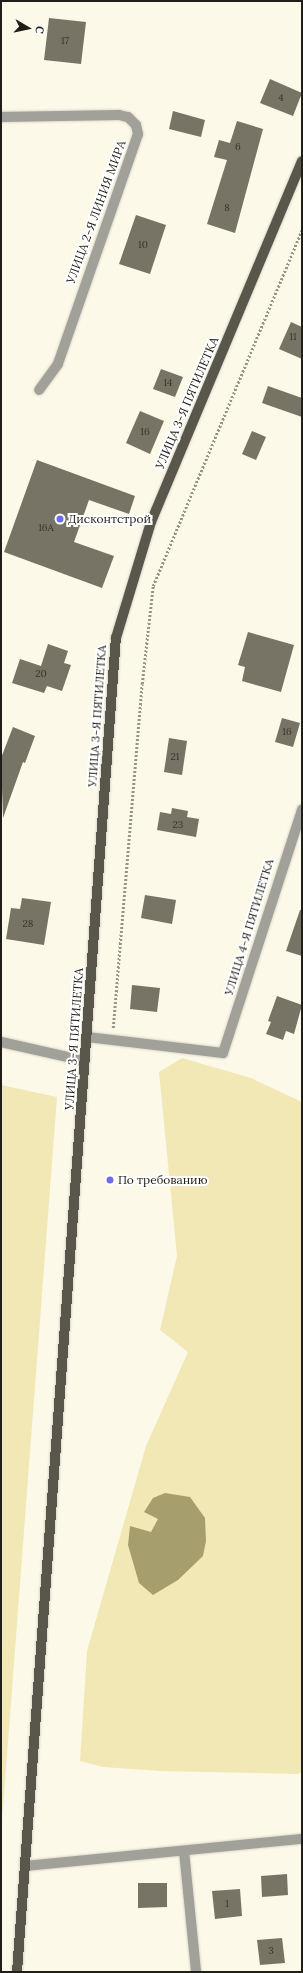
<!DOCTYPE html>
<meta charset="utf-8">
<style>
body{margin:0}
#map{position:relative;width:303px;height:1973px;overflow:hidden;background:#fcf9e9;font-family:Lora,serif}
div>[style]{position:absolute}
.green>*{inset:0;background:#f1e8b6}
.water>*{inset:0;background:#a79e6d}
.building>*{inset:0;background:#777466}
.path>*{height:2.5px;margin-top:-1.25px;transform-origin:0;background:repeating-linear-gradient(90deg,#969489 0 2px,transparent 0 4px)}
.roads{filter:drop-shadow(0 0 1px #d9d6c8) drop-shadow(0 0 1px #d9d6c8)}
.minor>*{height:10px;margin:-5px;padding:0 5px;transform-origin:5px;border-radius:5px;background:#a1a099}
.major>*{height:10px;margin:-5px;padding:0 5px;transform-origin:5px;border-radius:5px;background:#59574b}
.dots>*{width:11px;height:11px;translate:-50% -50%;box-sizing:border-box;border:2px solid #fff;border-radius:50%}
span{translate:-50% -50%;white-space:nowrap;text-align:center;line-height:1.15;-webkit-text-stroke:4px #fff;paint-order:stroke}
.number-label{font-size:10px;color:#35342c}
.number-label span{-webkit-text-stroke-width:0}
.street-label{font-size:12px;color:#1f1e18}
.poi-label{font-size:12px;color:#1f1e18}
.left{translate:0 -50%;text-align:left}
.frame{position:absolute;inset:0;border:2px solid #1f1e18;pointer-events:none}
.north{position:absolute;left:8px;top:8px;width:40px;height:40px;-webkit-text-stroke:3px #fff;paint-order:stroke;rotate:99deg;font-size:11px;font-weight:700;line-height:16px;text-align:center;color:#1f1e18}
.north::after{content:'';display:block;margin:auto;width:14px;height:18px;background:#1f1e18;clip-path:polygon(50% 0,100% 100%,50% 72%,0 100%)}
</style>
<div id="map">
<div class="green">
<div style="clip-path:polygon(182px 1058px,251px 1078px,302px 1102px,302px 1772px,298px 1774px,160px 1771px,103px 1767px,80px 1761px,87px 1651px,146px 1446px,188px 1352px,160px 1330px,177px 1256px,159px 1072px)"></div>
<div style="clip-path:polygon(1px 1085px,57px 1097px,1px 1834px)"></div>
</div>
<div class="water">
<div style="clip-path:polygon(165px 1493px,190px 1497px,205px 1518px,206px 1541px,203px 1556px,178px 1580px,153px 1595px,139px 1583px,128px 1545px,130px 1526px,151px 1532px,158px 1519px,144px 1512px,153px 1498px)"></div>
</div>
<div class="building">
<div style="clip-path:polygon(49px 18px,86px 22px,81px 64px,44px 60px)"></div>
<div style="clip-path:polygon(270px 79px,302px 93px,293px 116px,260px 103px)"></div>
<div style="clip-path:polygon(173px 111px,205px 120px,201px 137px,169px 129px)"></div>
<div style="clip-path:polygon(237px 121px,263px 129px,235px 233px,207px 224px,227px 160px,214px 157px,219px 140px,230px 143px)"></div>
<div style="clip-path:polygon(136px 215px,166px 225px,150px 274px,119px 264px)"></div>
<div style="clip-path:polygon(291px 322px,302px 327px,302px 359px,279px 349px)"></div>
<div style="clip-path:polygon(161px 369px,183px 377px,175px 397px,153px 389px)"></div>
<div style="clip-path:polygon(268px 386px,302px 398px,302px 417px,262px 403px)"></div>
<div style="clip-path:polygon(140px 411px,164px 421px,150px 454px,126px 443px)"></div>
<div style="clip-path:polygon(252px 431px,266px 437px,256px 460px,242px 454px)"></div>
<div style="clip-path:polygon(37px 460px,135px 496px,129px 514px,89px 500px,74px 542px,114px 556px,102px 588px,4px 552px)"></div>
<div style="clip-path:polygon(248px 632px,294px 645px,281px 692px,242px 681px,245px 667px,238px 665px)"></div>
<div style="clip-path:polygon(48px 644px,68px 651px,64px 663px,71px 665px,62px 691px,47px 686px,44px 693px,12px 683px,20px 659px,41px 666px)"></div>
<div style="clip-path:polygon(282px 718px,300px 723px,293px 747px,275px 742px)"></div>
<div style="clip-path:polygon(13px 727px,35px 736px,25px 763px,23px 762px,3px 818px,1px 758px)"></div>
<div style="clip-path:polygon(169px 738px,187px 741px,182px 775px,164px 772px)"></div>
<div style="clip-path:polygon(172px 808px,188px 811px,187px 817px,199px 819px,196px 837px,157px 830px,160px 812px,171px 814px)"></div>
<div style="clip-path:polygon(145px 895px,176px 900px,172px 924px,141px 918px)"></div>
<div style="clip-path:polygon(22px 898px,51px 902px,44px 945px,6px 939px,11px 908px,20px 909px)"></div>
<div style="clip-path:polygon(300px 910px,302px 910px,302px 956px,286px 951px)"></div>
<div style="clip-path:polygon(132px 985px,160px 988px,157px 1012px,130px 1009px)"></div>
<div style="clip-path:polygon(277px 996px,302px 1005px,294px 1034px,286px 1031px,283px 1040px,266px 1034px,271px 1022px,268px 1021px)"></div>
<div style="clip-path:polygon(287px 1874px,288px 1895px,262px 1897px,261px 1876px)"></div>
<div style="clip-path:polygon(138px 1883px,167px 1883px,167px 1907px,138px 1908px)"></div>
<div style="clip-path:polygon(240px 1889px,242px 1916px,215px 1919px,212px 1891px)"></div>
<div style="clip-path:polygon(282px 1938px,285px 1963px,260px 1965px,257px 1940px)"></div>
</div>
<div class="path">
<div style="left:113px;top:1028px;width:345px;rotate:-85.2deg"></div>
<div style="left:142px;top:684px;width:99px;rotate:-83.6deg"></div>
<div style="left:153px;top:586px;width:386px;rotate:-67.3deg"></div>
</div>
<div class="roads">
<div class="minor">
<div style="left:1px;top:117px;width:118px;rotate:-1deg"></div>
<div style="left:119px;top:115px;width:9px;rotate:13deg"></div>
<div style="left:128px;top:117px;width:11px;rotate:45deg"></div>
<div style="left:136px;top:125px;width:9px;rotate:77deg"></div>
<div style="left:138px;top:134px;width:244px;rotate:109.2deg"></div>
<div style="left:58px;top:364px;width:32px;rotate:126deg"></div>
<div style="left:87px;top:1037px;width:137px;rotate:6.7deg"></div>
<div style="left:223px;top:1053px;width:256px;rotate:-72deg"></div>
<div style="left:1px;top:1042px;width:86px;rotate:12.7deg"></div>
<div style="left:184px;top:1851px;width:122px;rotate:84.3deg"></div>
<div style="left:25px;top:1866px;width:278px;rotate:-5.6deg"></div>
</div>
<div class="major">
<div style="left:17px;top:1972px;width:1338px;rotate:-85.76deg"></div>
<div style="left:116px;top:638px;width:121px;rotate:-73.2deg"></div>
<div style="left:151px;top:522px;width:391px;rotate:-67.3deg"></div>
</div>
</div>
<div class="dots">
<div style="left:60px;top:519px;background:#6c6de7"></div>
<div style="left:110px;top:1180px;background:#6c6de7"></div>
</div>
<div class="number-label">
<span style="left:65px;top:41px">17</span>
<span style="left:281px;top:98px">4</span>
<span style="left:238px;top:147px">6</span>
<span style="left:227px;top:208px">8</span>
<span style="left:143px;top:245px">10</span>
<span style="left:293px;top:337px">11</span>
<span style="left:168px;top:383px">14</span>
<span style="left:145px;top:432px">16</span>
<span style="left:46px;top:528px">16А</span>
<span style="left:41px;top:674px">20</span>
<span style="left:287px;top:732px">16</span>
<span style="left:175px;top:757px">21</span>
<span style="left:178px;top:825px">23</span>
<span style="left:28px;top:924px">28</span>
<span style="left:227px;top:1904px">1</span>
<span style="left:271px;top:1951px">3</span>
</div>
<div class="street-label">
<span style="left:96px;top:212px;rotate:-70deg">УЛИЦА 2-Я ЛИНИЯ МИРА</span>
<span style="left:187px;top:403px;rotate:-67deg">УЛИЦА 3-Я ПЯТИЛЕТКА</span>
<span style="left:97px;top:716px;rotate:-86deg">УЛИЦА 3-Я ПЯТИЛЕТКА</span>
<span style="left:249px;top:927px;rotate:-73deg">УЛИЦА 4-Я ПЯТИЛЕТКА</span>
<span style="left:74px;top:1039px;rotate:-86deg">УЛИЦА 3-Я ПЯТИЛЕТКА</span>
</div>
<div class="poi-label">
<span class="left" style="left:68px;top:519px">Дисконтстрой</span>
<span class="left" style="left:118px;top:1180px">По требованию</span>
</div>
<div class="frame"></div>
<div class="north">С</div>
</div>
